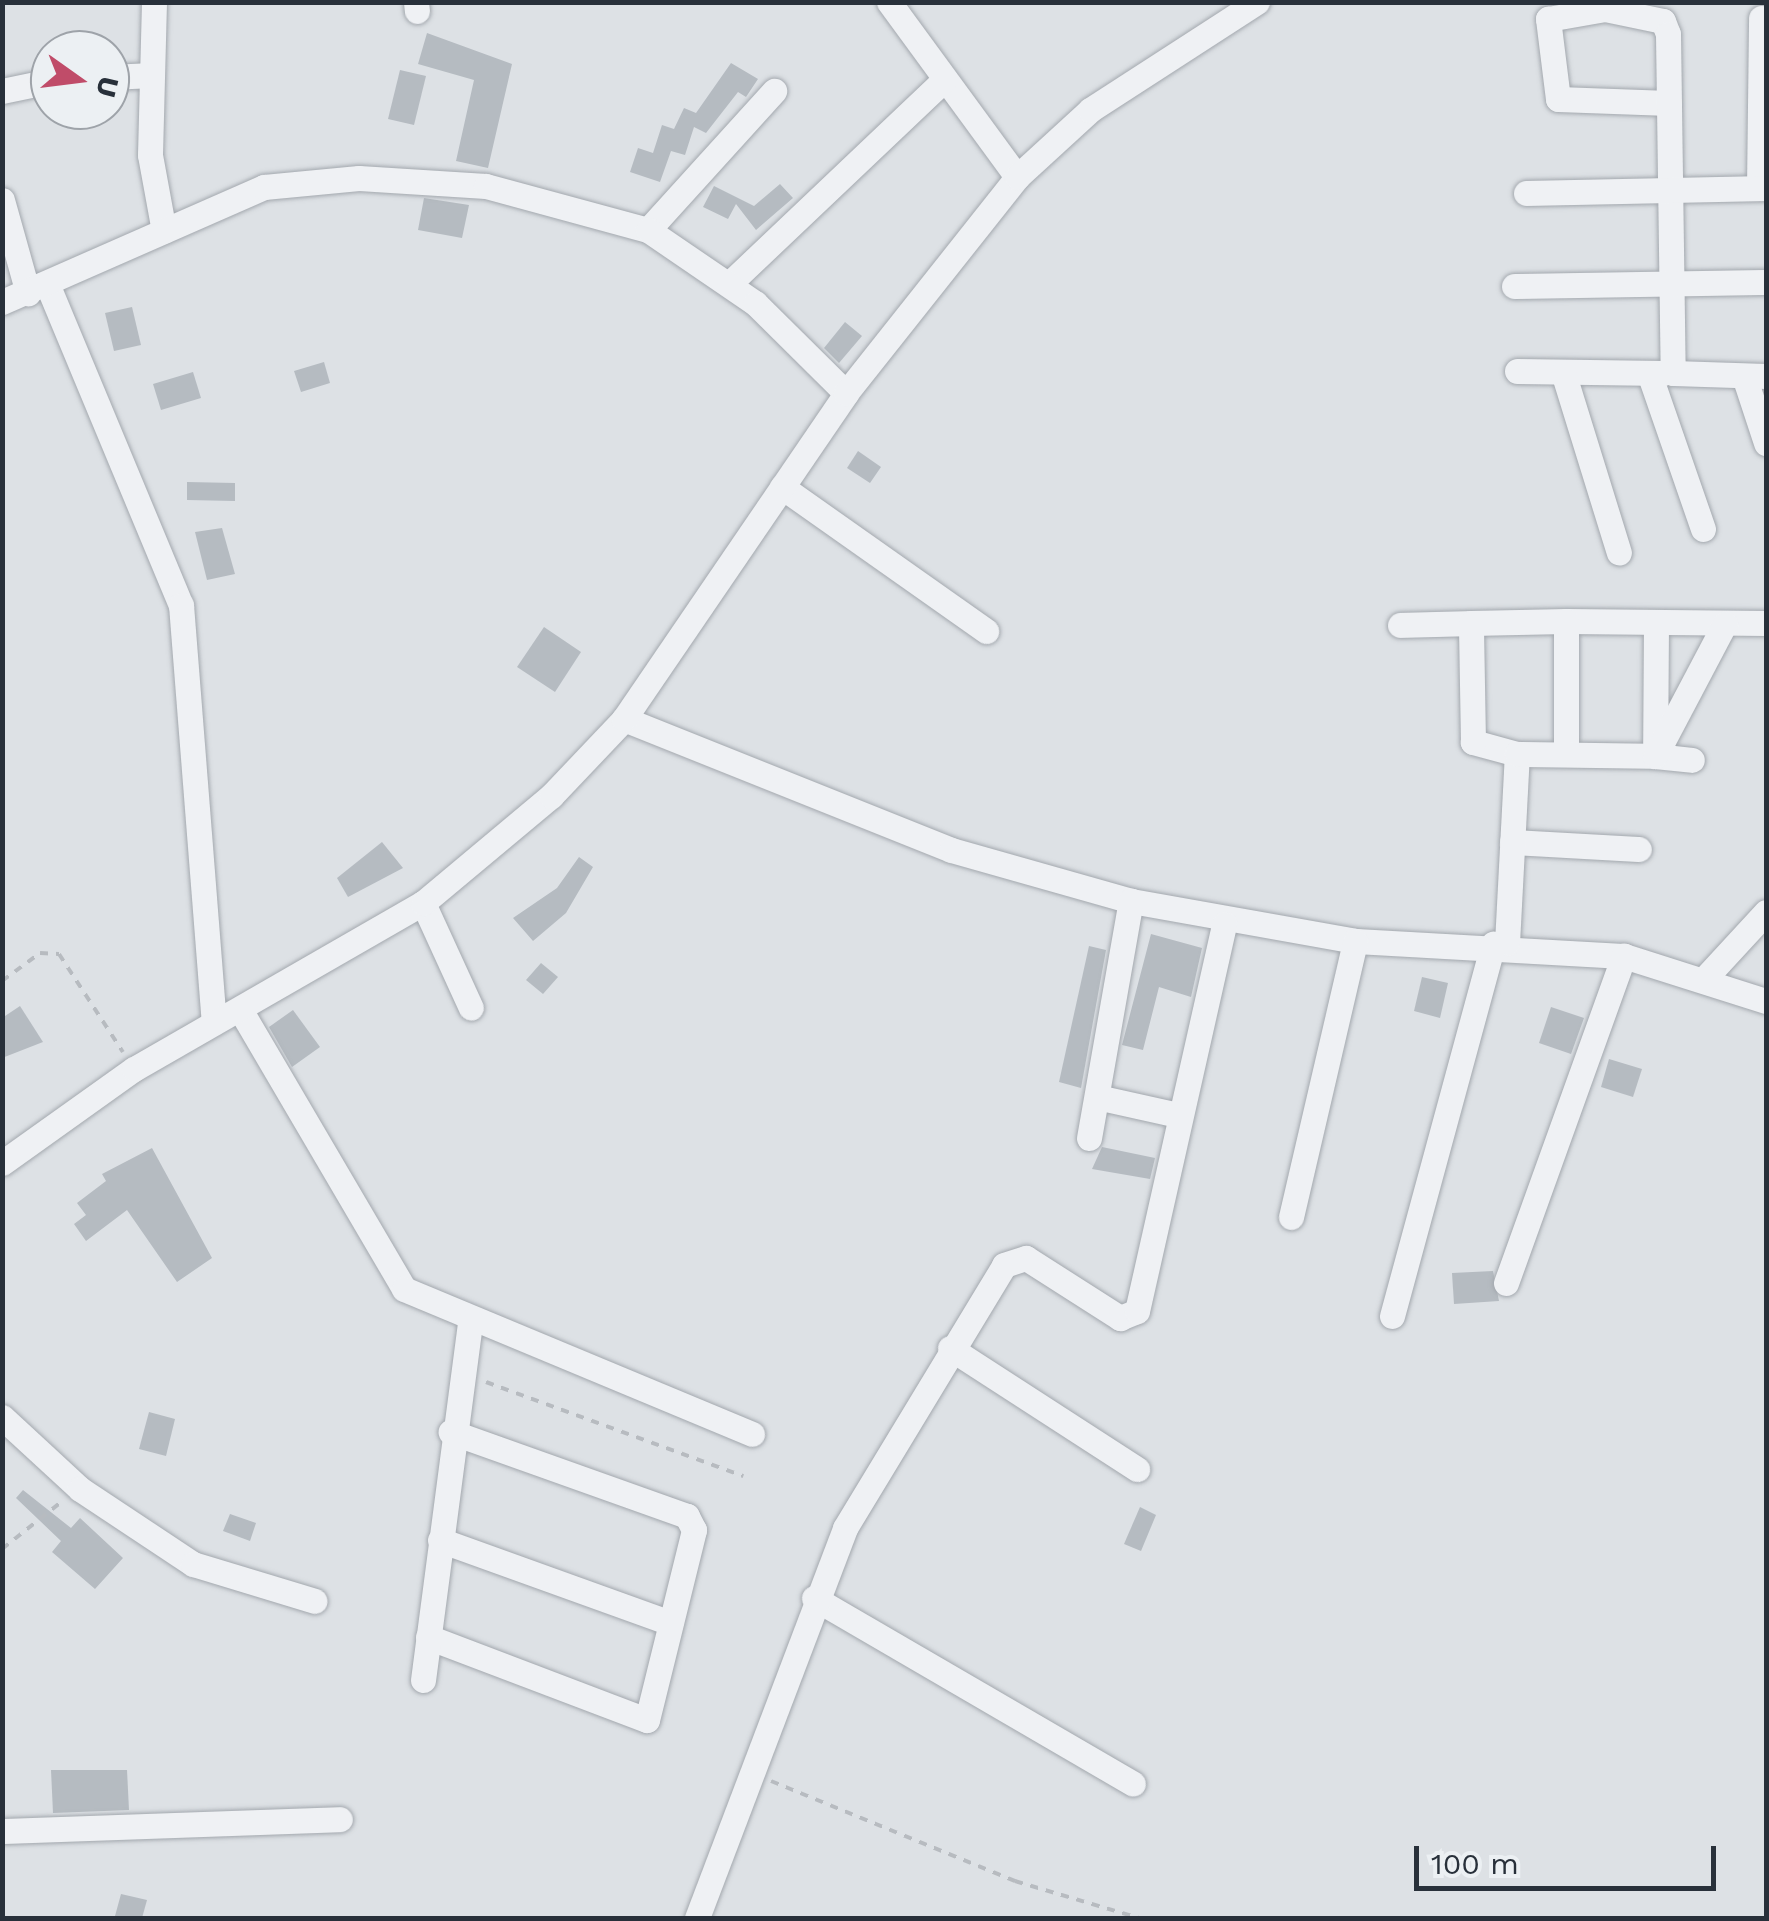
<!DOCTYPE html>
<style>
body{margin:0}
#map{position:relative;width:1769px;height:1921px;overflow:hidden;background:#dde1e5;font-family:"Work Sans",sans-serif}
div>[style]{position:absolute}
.building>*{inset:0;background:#b5bbc1}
.path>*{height:4px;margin-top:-2px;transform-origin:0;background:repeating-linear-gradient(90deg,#b7bbc0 0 8px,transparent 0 16px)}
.roads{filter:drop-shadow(0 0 2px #a3a8ae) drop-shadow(0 0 2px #a3a8ae)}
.minor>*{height:25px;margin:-12.5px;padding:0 12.5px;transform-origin:12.5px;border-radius:12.5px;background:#eff1f4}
span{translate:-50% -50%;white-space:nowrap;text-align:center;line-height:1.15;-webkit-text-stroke:10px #ecf0f3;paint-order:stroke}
.frame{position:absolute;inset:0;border:5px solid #28303a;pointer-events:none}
.north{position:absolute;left:30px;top:30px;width:100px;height:100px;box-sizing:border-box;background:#ecf0f3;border:2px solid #9ea3a9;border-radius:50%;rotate:104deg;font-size:28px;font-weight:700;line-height:40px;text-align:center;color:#28303a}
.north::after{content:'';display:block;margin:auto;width:35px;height:45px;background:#c04c69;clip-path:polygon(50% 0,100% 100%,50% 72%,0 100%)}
.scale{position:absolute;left:1414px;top:1846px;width:302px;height:45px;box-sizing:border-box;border:5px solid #28303a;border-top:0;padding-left:12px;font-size:30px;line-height:35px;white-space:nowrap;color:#28303a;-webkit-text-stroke:8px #ecf0f3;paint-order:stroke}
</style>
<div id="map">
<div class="building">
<div style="clip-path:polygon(427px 33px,512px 64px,488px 168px,456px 161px,474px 80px,418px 64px)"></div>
<div style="clip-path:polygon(731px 63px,758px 79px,746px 97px,738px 92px,706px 133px,694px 127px,685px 155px,671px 151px,660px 182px,630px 172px,638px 148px,653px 153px,662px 125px,674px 129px,684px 108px,696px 113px)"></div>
<div style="clip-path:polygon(400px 70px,426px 76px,414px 125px,388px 119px)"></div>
<div style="clip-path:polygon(780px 184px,793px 198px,756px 230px,736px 204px,728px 219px,703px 207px,714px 186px,754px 206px)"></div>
<div style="clip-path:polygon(424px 198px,469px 205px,462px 238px,418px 230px)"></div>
<div style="clip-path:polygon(132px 307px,141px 345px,114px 351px,105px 313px)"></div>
<div style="clip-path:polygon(845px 322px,862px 336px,839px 363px,824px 348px)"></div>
<div style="clip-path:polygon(324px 362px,330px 383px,301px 392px,294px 371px)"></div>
<div style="clip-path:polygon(193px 372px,201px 398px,161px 410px,153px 384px)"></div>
<div style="clip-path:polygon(858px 451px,881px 467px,870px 483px,847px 468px)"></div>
<div style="clip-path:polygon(187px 482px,235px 483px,235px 501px,187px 500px)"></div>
<div style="clip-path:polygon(222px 528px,235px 574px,207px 580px,195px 532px)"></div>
<div style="clip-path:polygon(544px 627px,581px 652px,555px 692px,517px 667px)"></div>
<div style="clip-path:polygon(382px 842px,403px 868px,348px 897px,337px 878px)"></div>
<div style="clip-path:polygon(579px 857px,593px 867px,566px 913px,533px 941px,513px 918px,557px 888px)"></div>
<div style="clip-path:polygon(1151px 934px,1202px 948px,1191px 997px,1159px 987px,1143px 1050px,1122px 1045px)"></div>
<div style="clip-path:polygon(1089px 946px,1106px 950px,1081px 1088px,1059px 1082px)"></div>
<div style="clip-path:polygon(541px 963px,558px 977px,543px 994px,526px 980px)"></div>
<div style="clip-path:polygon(1422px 977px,1448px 983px,1440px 1018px,1414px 1011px)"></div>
<div style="clip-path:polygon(20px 1006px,43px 1042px,2px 1058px,2px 1018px)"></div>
<div style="clip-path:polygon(1551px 1007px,1584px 1018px,1571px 1054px,1539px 1043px)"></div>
<div style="clip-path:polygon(293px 1010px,320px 1047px,292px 1067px,269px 1027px)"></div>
<div style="clip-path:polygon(1609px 1059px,1642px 1069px,1633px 1097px,1601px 1087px)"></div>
<div style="clip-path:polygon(1102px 1147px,1155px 1158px,1150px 1179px,1092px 1169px)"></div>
<div style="clip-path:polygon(152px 1148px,212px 1258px,177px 1282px,127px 1210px,86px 1241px,74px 1224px,86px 1215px,77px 1203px,106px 1181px,102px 1174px)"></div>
<div style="clip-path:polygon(1493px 1271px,1499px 1301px,1454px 1304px,1452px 1273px)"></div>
<div style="clip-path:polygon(149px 1412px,175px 1419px,166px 1456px,139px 1449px)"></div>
<div style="clip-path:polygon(23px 1490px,71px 1528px,80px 1518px,123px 1558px,95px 1589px,52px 1552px,61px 1541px,16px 1498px)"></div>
<div style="clip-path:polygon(1140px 1507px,1156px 1515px,1141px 1551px,1124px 1544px)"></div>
<div style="clip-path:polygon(230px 1514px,256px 1523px,250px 1541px,223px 1531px)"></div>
<div style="clip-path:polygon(51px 1770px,127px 1770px,129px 1810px,53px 1813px)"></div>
<div style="clip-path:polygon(121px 1894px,147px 1900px,142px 1918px,115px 1916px)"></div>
</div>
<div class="path">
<div style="left:2px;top:981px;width:47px;rotate:-36.4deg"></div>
<div style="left:40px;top:953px;width:19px;rotate:3deg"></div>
<div style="left:59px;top:954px;width:117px;rotate:56.9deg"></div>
<div style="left:486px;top:1382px;width:274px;rotate:20.1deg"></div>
<div style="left:2px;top:1549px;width:75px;rotate:-38.5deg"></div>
<div style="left:771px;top:1781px;width:264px;rotate:22.3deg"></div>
<div style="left:1015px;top:1881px;width:129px;rotate:16.6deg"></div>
</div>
<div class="roads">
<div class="minor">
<div style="left:154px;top:2px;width:153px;rotate:91.5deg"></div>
<div style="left:150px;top:155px;width:77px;rotate:79.6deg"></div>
<div style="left:416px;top:2px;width:9px;rotate:84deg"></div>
<div style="left:889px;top:2px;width:217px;rotate:53.8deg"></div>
<div style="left:110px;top:77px;width:42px;rotate:-2.7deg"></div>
<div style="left:2px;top:91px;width:49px;rotate:-11.8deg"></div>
<div style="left:1669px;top:103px;width:111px;rotate:-177.9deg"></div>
<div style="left:1558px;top:99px;width:81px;rotate:-97.1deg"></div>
<div style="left:1548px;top:19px;width:58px;rotate:-10deg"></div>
<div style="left:1605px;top:9px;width:59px;rotate:11.7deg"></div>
<div style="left:1663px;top:21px;width:14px;rotate:69deg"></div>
<div style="left:1668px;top:34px;width:339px;rotate:89.2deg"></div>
<div style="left:1673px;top:373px;width:93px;rotate:1.8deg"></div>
<div style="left:1759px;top:188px;width:170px;rotate:-89.3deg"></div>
<div style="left:1526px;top:193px;width:240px;rotate:-1.2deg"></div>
<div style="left:2px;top:200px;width:97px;rotate:74.4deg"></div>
<div style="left:648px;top:230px;width:188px;rotate:-47.8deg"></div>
<div style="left:730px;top:283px;width:296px;rotate:-43.5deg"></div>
<div style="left:48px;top:286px;width:346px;rotate:67.4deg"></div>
<div style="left:181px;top:605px;width:418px;rotate:85.5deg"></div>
<div style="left:1514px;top:286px;width:252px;rotate:-0.9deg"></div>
<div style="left:2px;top:302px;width:286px;rotate:-23.7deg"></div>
<div style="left:264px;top:187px;width:95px;rotate:-5.4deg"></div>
<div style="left:359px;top:178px;width:127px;rotate:3.6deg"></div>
<div style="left:486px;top:186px;width:168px;rotate:15.2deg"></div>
<div style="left:648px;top:230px;width:130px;rotate:34.3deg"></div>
<div style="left:755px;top:303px;width:128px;rotate:44.7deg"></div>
<div style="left:1517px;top:371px;width:146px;rotate:0.8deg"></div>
<div style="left:1563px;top:372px;width:189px;rotate:72.8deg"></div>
<div style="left:1649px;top:373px;width:165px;rotate:70.9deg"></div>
<div style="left:1744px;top:376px;width:71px;rotate:71.8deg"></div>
<div style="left:782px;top:487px;width:250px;rotate:35.2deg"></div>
<div style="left:1566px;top:621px;width:200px;rotate:0.6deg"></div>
<div style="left:1656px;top:624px;width:132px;rotate:90.4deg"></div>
<div style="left:1655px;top:756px;width:37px;rotate:6deg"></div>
<div style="left:1400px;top:625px;width:71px;rotate:-1.6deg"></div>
<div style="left:624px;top:719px;width:352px;rotate:21.8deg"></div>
<div style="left:951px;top:850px;width:187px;rotate:15.8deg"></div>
<div style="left:1131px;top:901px;width:228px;rotate:10.1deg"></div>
<div style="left:1355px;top:941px;width:269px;rotate:3.2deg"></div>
<div style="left:1624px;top:956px;width:149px;rotate:17.6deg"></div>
<div style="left:1517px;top:754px;width:46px;rotate:-164.7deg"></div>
<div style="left:1473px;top:742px;width:119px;rotate:-91deg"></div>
<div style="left:1471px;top:623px;width:95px;rotate:-1.2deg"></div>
<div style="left:1566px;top:621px;width:132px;rotate:90deg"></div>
<div style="left:1512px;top:842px;width:127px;rotate:3.2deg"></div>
<div style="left:423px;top:903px;width:115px;rotate:65.4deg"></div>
<div style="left:1507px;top:943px;width:189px;rotate:-87deg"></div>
<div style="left:1517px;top:754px;width:138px;rotate:0.8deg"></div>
<div style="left:1655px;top:756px;width:150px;rotate:-62.2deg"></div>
<div style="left:1706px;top:977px;width:88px;rotate:-47.3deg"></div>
<div style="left:241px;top:1011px;width:322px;rotate:59.6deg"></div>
<div style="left:404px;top:1289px;width:377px;rotate:22.6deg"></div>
<div style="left:1097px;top:1097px;width:83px;rotate:12.5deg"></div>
<div style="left:1089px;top:1138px;width:241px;rotate:-80deg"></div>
<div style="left:2px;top:1163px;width:162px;rotate:-35.5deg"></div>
<div style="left:134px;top:1069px;width:333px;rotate:-29.9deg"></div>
<div style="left:423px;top:903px;width:167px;rotate:-39.9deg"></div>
<div style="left:551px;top:796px;width:106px;rotate:-46.5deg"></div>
<div style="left:624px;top:719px;width:394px;rotate:-55.7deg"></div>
<div style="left:846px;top:393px;width:275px;rotate:-51.6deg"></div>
<div style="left:1017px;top:177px;width:99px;rotate:-42.5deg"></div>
<div style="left:1090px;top:110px;width:199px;rotate:-32.9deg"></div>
<div style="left:1291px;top:1217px;width:283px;rotate:-76.9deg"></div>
<div style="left:1506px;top:1283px;width:348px;rotate:-70.2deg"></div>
<div style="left:1392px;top:1316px;width:386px;rotate:-74.8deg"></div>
<div style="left:950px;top:1348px;width:223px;rotate:32.9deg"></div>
<div style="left:2px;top:1417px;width:106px;rotate:42.7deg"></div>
<div style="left:80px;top:1489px;width:136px;rotate:33.6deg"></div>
<div style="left:193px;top:1564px;width:127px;rotate:16.9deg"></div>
<div style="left:440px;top:1540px;width:245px;rotate:19.8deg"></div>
<div style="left:814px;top:1598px;width:369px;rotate:30.2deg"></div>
<div style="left:428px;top:1637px;width:234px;rotate:20.8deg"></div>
<div style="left:647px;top:1720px;width:196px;rotate:-76.1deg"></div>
<div style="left:694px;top:1530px;width:16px;rotate:-117deg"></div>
<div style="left:687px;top:1516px;width:251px;rotate:-160.4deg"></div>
<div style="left:423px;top:1680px;width:362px;rotate:-82.5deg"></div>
<div style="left:2px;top:1831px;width:338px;rotate:-2deg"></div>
<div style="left:697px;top:1918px;width:417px;rotate:-69.2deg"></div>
<div style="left:845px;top:1528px;width:307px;rotate:-58.8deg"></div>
<div style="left:1004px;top:1265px;width:23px;rotate:-18deg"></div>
<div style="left:1026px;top:1258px;width:112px;rotate:32.6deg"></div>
<div style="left:1120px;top:1318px;width:18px;rotate:-22deg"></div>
<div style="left:1137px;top:1311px;width:397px;rotate:-77.3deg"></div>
</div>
</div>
<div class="frame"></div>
<div class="north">U</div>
<div class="scale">100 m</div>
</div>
